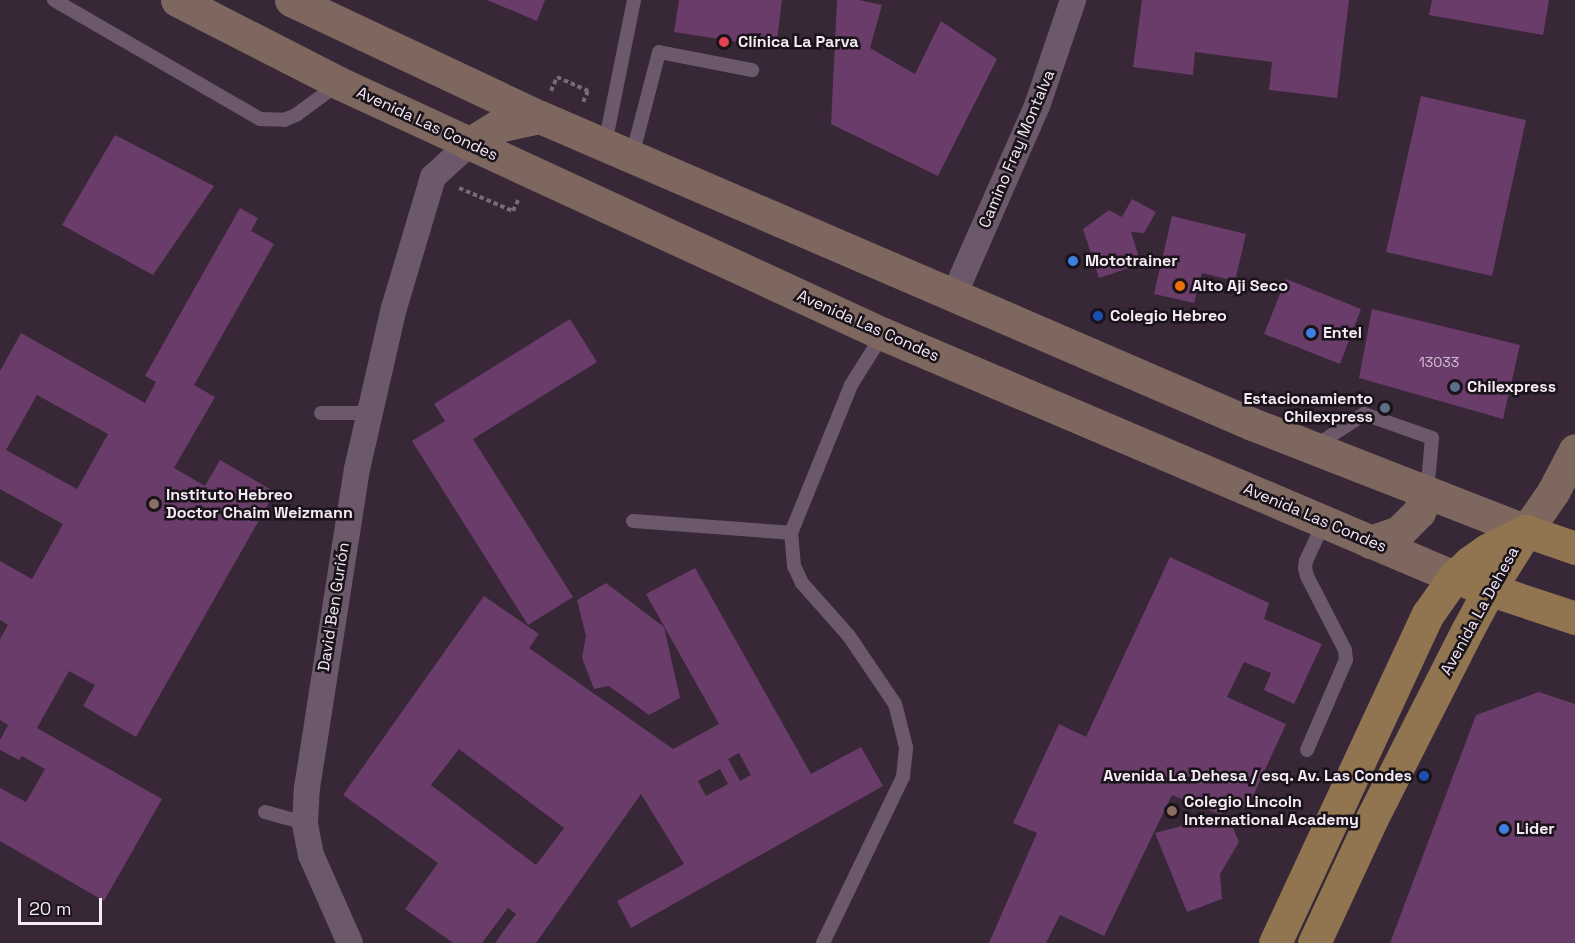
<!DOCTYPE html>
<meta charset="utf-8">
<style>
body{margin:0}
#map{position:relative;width:1575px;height:943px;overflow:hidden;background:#372737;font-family:"Space Grotesk",sans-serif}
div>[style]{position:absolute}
.building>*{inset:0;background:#693c69}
.path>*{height:4px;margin-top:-2px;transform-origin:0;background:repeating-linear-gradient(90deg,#796b79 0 4.5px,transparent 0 7.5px)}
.lane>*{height:14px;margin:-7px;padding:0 7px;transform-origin:7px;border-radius:7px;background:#6b596b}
.street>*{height:26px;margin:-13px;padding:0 13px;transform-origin:13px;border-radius:13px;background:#6b596b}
.secondary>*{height:33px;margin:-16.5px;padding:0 16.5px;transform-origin:16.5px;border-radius:16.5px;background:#7e675e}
.primary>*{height:33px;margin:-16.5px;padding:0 16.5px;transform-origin:16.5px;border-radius:16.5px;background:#907550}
.dots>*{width:16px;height:16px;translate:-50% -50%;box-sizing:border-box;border:3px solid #1a131a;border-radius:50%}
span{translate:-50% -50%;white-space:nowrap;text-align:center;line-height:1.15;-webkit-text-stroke:5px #1a131a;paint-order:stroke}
.number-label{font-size:14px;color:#d2bed2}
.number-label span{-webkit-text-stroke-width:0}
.poi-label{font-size:16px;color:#f5eaf5;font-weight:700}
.left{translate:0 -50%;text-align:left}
.right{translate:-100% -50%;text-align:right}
.street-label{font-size:16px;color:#f5eaf5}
.scale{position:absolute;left:18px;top:898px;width:84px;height:27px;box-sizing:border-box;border:3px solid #f5eaf5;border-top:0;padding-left:8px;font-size:18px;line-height:21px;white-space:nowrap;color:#f5eaf5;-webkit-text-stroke:4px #1a131a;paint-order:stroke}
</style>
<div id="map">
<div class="building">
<div style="clip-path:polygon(487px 0,545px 0,537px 21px)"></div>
<div style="clip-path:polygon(679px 0,782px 0,776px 48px,674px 32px)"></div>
<div style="clip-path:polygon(837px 0,859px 0,882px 5px,870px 48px,915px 74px,941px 21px,997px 59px,938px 176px,831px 124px)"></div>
<div style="clip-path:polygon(1142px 0,1349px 0,1337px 98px,1269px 90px,1272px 62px,1195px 52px,1193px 75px,1133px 67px)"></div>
<div style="clip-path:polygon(1432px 0,1549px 0,1543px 35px,1429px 15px)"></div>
<div style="clip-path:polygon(1421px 96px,1526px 120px,1492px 276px,1386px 252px)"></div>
<div style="clip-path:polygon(115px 135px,214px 186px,153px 275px,62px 225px)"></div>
<div style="clip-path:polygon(1132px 199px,1156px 212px,1144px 233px,1131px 232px,1141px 264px,1099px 278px,1083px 229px,1109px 210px,1122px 217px)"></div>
<div style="clip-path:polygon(evenodd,240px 208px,258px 218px,251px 231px,274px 244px,194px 385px,215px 397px,174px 468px,205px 486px,220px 460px,275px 492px,136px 737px,83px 706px,95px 685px,69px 671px,37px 728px,162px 799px,104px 901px,0 841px,0 788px,26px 802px,45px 769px,22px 756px,19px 760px,0 750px,0 740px,8px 725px,0 720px,0 639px,8px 625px,0 620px,0 561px,32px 579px,63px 524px,0 489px,0 371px,21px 333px,145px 403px,156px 382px,145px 376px,240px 208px,37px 395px,108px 434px,77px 489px,6px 450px,37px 395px)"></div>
<div style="clip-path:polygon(1172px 216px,1246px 234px,1235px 281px,1202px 273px,1194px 303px,1154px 294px)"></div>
<div style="clip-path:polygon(1286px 279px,1361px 309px,1340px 364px,1264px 334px)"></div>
<div style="clip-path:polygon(1372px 309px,1520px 345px,1503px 419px,1359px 378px)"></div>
<div style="clip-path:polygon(570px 319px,597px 362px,473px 439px,573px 597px,528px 625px,412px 441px,445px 421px,434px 404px)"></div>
<div style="clip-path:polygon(1170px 557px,1269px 603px,1264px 619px,1322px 644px,1294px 704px,1264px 690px,1271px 673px,1244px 662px,1227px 697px,1286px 724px,1247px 809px,1228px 800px,1221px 815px,1172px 795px,1104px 936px,1060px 915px,1046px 943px,989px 943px,1037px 833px,1013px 823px,1059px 724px,1086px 737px)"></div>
<div style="clip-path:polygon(evenodd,695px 568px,811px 774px,861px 747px,883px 786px,631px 928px,617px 901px,684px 864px,641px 794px,536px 943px,495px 943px,516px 914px,508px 908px,482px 943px,453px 943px,405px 909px,438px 863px,343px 795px,484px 596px,539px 634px,529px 648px,673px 749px,719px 724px,646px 594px,695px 568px,459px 749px,564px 828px,536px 865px,431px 785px,459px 749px,695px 568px,739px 753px,751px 775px,740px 781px,728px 759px,739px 753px,695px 568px,720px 769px,728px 784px,706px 796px,698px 781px,720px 769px)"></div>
<div style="clip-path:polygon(606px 583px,664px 627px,680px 698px,649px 715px,609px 686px,594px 689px,582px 658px,586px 636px,577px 600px)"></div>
<div style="clip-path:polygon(1539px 692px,1575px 704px,1575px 943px,1390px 943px,1476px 715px)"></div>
<div style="clip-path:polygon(1227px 814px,1239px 842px,1220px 874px,1222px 899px,1187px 912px,1155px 833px)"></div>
</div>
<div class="path">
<div style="left:551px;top:91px;width:15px;rotate:-67deg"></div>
<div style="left:557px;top:77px;width:34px;rotate:24deg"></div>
<div style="left:588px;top:91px;width:12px;rotate:114deg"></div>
<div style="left:459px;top:188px;width:59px;rotate:23.1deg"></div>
<div style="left:513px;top:211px;width:14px;rotate:-65deg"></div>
</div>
<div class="lane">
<div style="left:54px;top:0;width:238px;rotate:30deg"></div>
<div style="left:260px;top:119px;width:24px;rotate:2deg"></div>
<div style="left:284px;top:120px;width:13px;rotate:-23deg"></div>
<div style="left:296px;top:115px;width:52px;rotate:-36.4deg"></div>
<div style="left:605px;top:144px;width:147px;rotate:-78.6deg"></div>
<div style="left:632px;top:156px;width:107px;rotate:-75.4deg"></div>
<div style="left:659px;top:52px;width:95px;rotate:11deg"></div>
<div style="left:321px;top:413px;width:49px"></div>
<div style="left:1315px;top:446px;width:59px;rotate:-33.1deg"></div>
<div style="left:1364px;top:414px;width:72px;rotate:19.4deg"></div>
<div style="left:1432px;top:438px;width:55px;rotate:95.2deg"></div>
<div style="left:633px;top:521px;width:158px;rotate:4.3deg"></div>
<div style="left:1307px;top:750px;width:98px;rotate:-66.6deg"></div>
<div style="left:1346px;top:660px;width:10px;rotate:-96deg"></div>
<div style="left:1345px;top:650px;width:83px;rotate:-117.2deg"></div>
<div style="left:1307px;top:576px;width:8px;rotate:-104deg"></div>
<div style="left:1305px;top:568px;width:7px;rotate:-82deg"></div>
<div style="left:1306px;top:561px;width:43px;rotate:-65.2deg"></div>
<div style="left:265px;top:812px;width:41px;rotate:15.4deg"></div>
<div style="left:823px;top:943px;width:184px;rotate:-64.3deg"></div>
<div style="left:903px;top:777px;width:30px;rotate:-84deg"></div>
<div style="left:906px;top:747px;width:44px;rotate:-104.3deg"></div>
<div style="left:895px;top:704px;width:82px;rotate:-124.1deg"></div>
<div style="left:849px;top:636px;width:71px;rotate:-131.6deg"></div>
<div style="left:802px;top:583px;width:19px;rotate:-115deg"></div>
<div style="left:794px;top:566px;width:33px;rotate:-95deg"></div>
<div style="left:791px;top:533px;width:160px;rotate:-67.9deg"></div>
<div style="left:851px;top:385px;width:60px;rotate:-57.9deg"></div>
</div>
<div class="street">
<div style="left:954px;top:295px;width:206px;rotate:-66.3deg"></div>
<div style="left:1037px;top:106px;width:112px;rotate:-71.2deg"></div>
<div style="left:350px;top:943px;width:96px;rotate:-113.9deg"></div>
<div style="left:311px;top:855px;width:33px;rotate:-101deg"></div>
<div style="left:305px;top:823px;width:35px;rotate:-87deg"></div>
<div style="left:307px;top:788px;width:323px;rotate:-81.1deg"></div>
<div style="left:357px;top:469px;width:165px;rotate:-77.1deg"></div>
<div style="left:394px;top:308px;width:137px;rotate:-73.4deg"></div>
<div style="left:433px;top:177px;width:49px;rotate:-42.5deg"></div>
</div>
<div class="secondary">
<div style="left:177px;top:0;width:182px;rotate:27.1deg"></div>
<div style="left:339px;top:83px;width:599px;rotate:24.77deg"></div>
<div style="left:883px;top:334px;width:621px;rotate:23.05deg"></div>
<div style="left:291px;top:0;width:275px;rotate:25.2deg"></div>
<div style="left:540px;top:117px;width:775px;rotate:23.32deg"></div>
<div style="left:1252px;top:424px;width:294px;rotate:21.3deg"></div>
<div style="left:1526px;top:531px;width:47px;rotate:-55.3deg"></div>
<div style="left:1553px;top:492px;width:47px;rotate:-62.4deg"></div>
<div style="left:469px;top:144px;width:34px;rotate:-32deg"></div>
<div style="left:498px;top:126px;width:43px;rotate:-12.1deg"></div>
<div style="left:1370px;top:542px;width:31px;rotate:-19deg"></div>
<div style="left:1399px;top:532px;width:28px;rotate:-45deg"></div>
<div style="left:1419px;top:512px;width:21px;rotate:-67deg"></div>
</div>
<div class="primary">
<div style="left:1526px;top:531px;width:52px;rotate:19.1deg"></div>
<div style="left:1470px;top:583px;width:111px;rotate:18.4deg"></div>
<div style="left:1275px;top:943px;width:363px;rotate:-65.1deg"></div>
<div style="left:1428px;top:614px;width:45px;rotate:-54.9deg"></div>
<div style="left:1454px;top:577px;width:22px;rotate:-43deg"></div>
<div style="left:1470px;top:562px;width:21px;rotate:-35deg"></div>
<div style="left:1487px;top:550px;width:43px;rotate:-26deg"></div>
<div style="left:1314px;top:943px;width:138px;rotate:-65.1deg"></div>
<div style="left:1372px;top:818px;width:212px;rotate:-63.1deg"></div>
<div style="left:1468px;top:629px;width:44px;rotate:-61.7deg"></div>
<div style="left:1489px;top:590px;width:70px;rotate:-57.9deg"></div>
</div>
<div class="dots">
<div style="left:724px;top:42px;background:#e0444e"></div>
<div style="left:1073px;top:261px;background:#3f7fe0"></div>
<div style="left:1180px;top:286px;background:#e8710a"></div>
<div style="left:1098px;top:316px;background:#1a4fb4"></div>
<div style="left:1311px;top:333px;background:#3f7fe0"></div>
<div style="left:1455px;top:387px;background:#5c6f8a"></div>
<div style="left:1385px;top:408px;background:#5c6f8a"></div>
<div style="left:154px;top:504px;background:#8d6e63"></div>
<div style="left:1424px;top:776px;background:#1a4fb4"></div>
<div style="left:1172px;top:811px;background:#8d6e63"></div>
<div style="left:1504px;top:829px;background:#3f7fe0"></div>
</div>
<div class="number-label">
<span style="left:1439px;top:362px">13033</span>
</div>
<div class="poi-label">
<span class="left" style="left:738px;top:42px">Clínica La Parva</span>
<span class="left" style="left:1085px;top:261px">Mototrainer</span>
<span class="left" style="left:1192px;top:286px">Alto Aji Seco</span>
<span class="left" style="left:1110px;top:316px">Colegio Hebreo</span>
<span class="left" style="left:1323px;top:333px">Entel</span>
<span class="left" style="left:1467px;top:387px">Chilexpress</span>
<span class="right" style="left:1373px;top:408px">Estacionamiento<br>Chilexpress</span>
<span class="left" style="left:166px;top:504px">Instituto Hebreo<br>Doctor Chaim Weizmann</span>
<span class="right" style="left:1412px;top:776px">Avenida La Dehesa / esq. Av. Las Condes</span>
<span class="left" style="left:1184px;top:811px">Colegio Lincoln<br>International Academy</span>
<span class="left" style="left:1516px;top:829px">Lider</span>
</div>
<div class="street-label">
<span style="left:427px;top:124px;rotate:25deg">Avenida Las Condes</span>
<span style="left:1017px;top:149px;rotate:-67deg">Camino Fray Montalva</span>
<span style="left:868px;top:326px;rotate:24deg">Avenida Las Condes</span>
<span style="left:1315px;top:518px;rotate:23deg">Avenida Las Condes</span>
<span style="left:334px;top:607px;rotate:-81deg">David Ben Gurión</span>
<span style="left:1480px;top:611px;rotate:-61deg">Avenida La Dehesa</span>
</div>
<div class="scale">20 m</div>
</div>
